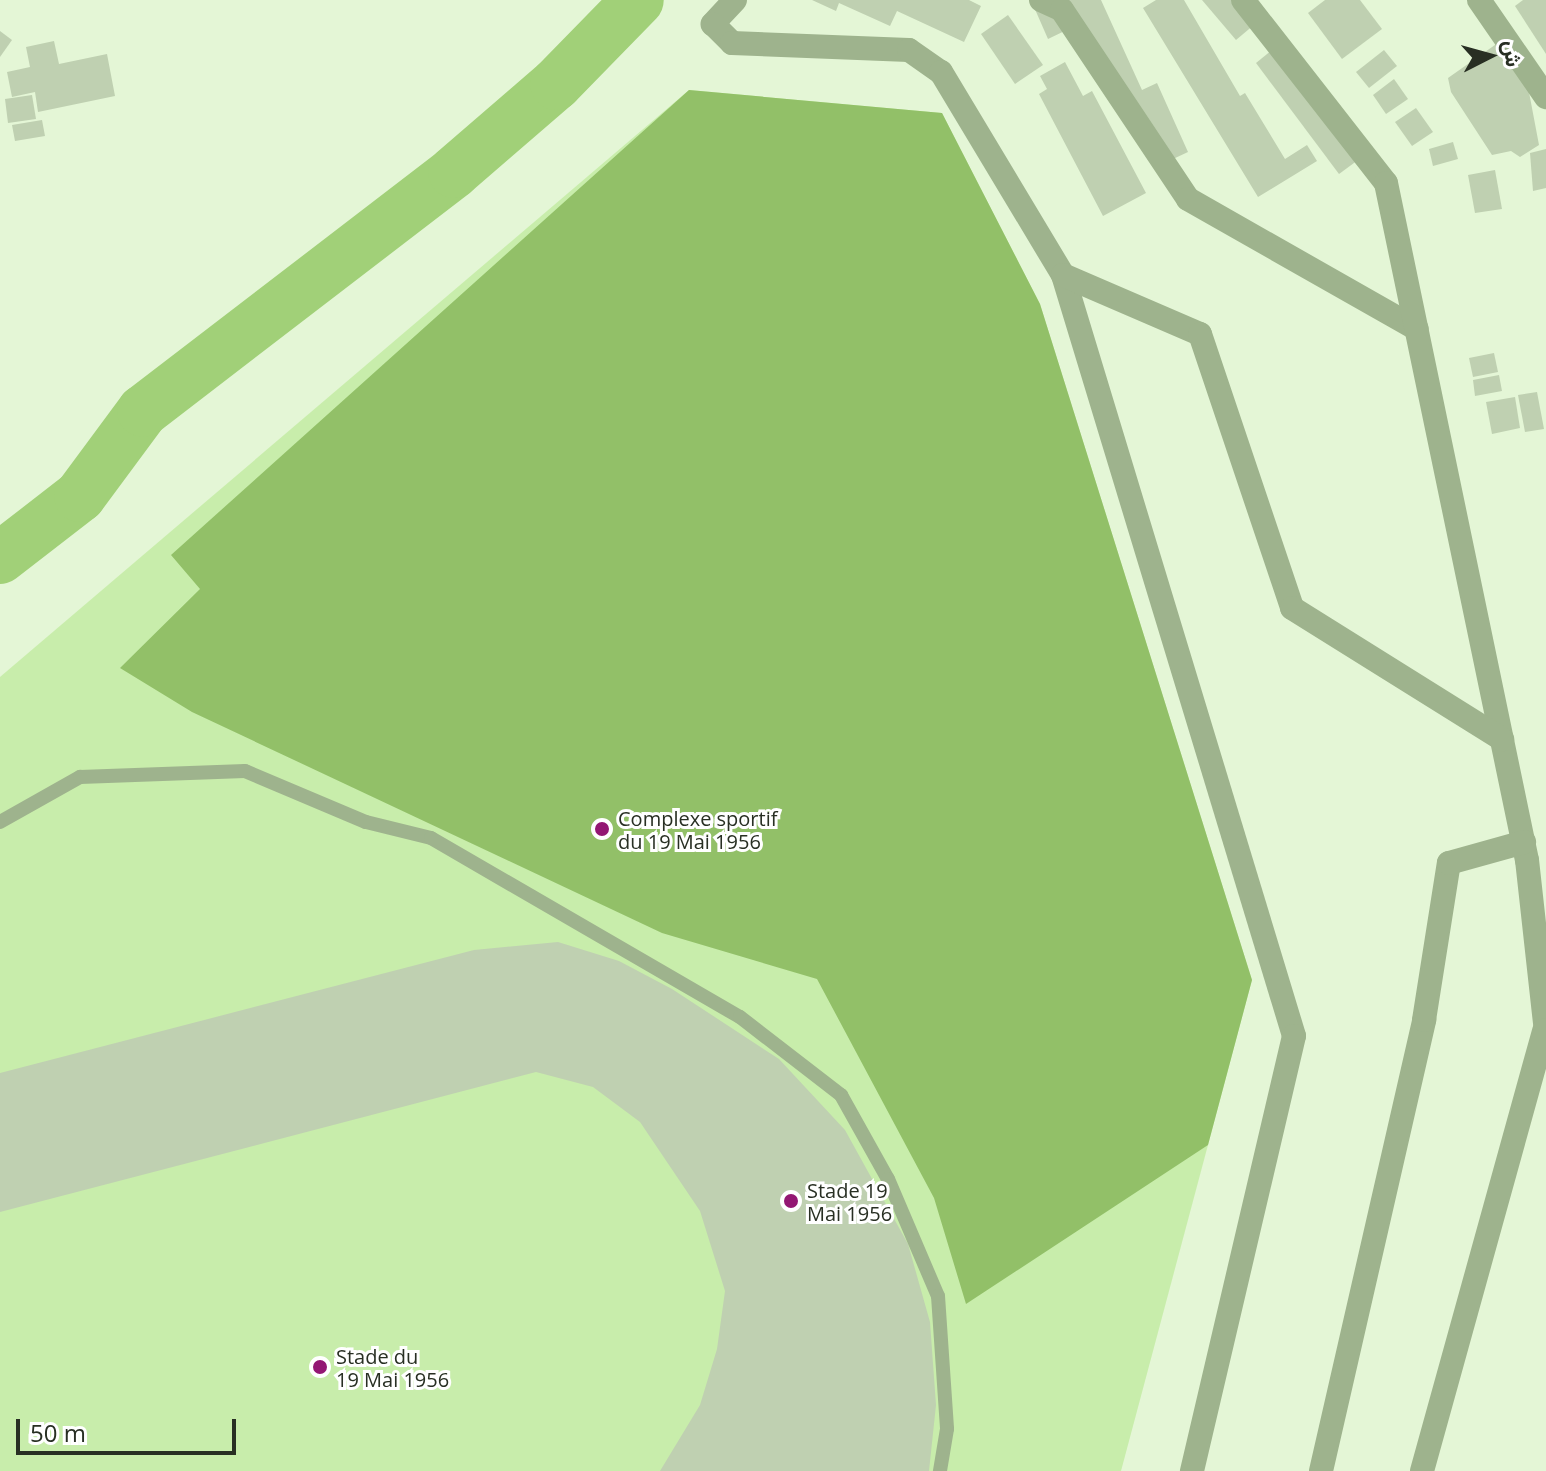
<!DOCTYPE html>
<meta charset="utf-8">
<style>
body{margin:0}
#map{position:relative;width:1546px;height:1471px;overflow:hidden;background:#e4f6d6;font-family:"Open Sans",Vazirmatn,sans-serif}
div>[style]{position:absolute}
.green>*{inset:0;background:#c8edab}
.forest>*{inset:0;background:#92c068}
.river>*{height:52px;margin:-26px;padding:0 26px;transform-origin:26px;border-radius:26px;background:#a1d078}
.building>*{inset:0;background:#bfd0b1}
.service>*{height:14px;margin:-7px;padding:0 7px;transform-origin:7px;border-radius:7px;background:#9eb38d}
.minor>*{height:24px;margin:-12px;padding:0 12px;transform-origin:12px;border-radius:12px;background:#9eb38d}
.dots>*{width:22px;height:22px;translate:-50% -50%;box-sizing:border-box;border:4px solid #fff;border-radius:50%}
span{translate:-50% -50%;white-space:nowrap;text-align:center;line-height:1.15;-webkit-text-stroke:6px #fff;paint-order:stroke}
.poi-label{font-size:20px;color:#282f23}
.left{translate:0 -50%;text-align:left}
.north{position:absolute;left:1450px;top:16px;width:80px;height:80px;-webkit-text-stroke:6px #fff;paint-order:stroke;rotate:84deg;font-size:22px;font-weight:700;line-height:32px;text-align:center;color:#282f23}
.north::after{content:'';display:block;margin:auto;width:28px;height:36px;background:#282f23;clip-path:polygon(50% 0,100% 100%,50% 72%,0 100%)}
.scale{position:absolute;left:16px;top:1419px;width:220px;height:36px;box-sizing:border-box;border:4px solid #282f23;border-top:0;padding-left:10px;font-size:24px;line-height:28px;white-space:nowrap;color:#282f23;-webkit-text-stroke:6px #fff;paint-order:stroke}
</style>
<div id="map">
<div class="green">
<div style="clip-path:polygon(689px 90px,942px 113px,1040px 304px,1252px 980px,1121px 1471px,0 1471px,0 677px)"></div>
</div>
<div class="forest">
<div style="clip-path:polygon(689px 90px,942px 113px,1040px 304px,1252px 980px,1208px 1145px,966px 1304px,934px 1198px,817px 979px,662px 933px,192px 712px,120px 668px,200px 589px,171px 555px)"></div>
</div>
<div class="river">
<div style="left:0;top:558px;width:101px;rotate:-37.8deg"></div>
<div style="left:80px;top:496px;width:106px;rotate:-53.5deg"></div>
<div style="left:143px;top:411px;width:392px;rotate:-37.5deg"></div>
<div style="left:454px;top:172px;width:135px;rotate:-40.8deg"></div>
<div style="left:556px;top:84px;width:117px;rotate:-45.7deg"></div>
</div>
<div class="building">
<div style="clip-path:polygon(812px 0,969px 0,981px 6px,964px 42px,897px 11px,890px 26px,839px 3px,836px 11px)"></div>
<div style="clip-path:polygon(1040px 0,1101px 0,1142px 90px,1157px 83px,1188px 152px,1156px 167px,1077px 25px,1048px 39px,1034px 7px)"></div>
<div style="clip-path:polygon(1156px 0,1184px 0,1240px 96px,1245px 93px,1285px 159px,1307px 145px,1317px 161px,1258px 197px,1143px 8px)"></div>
<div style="clip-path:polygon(1202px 0,1257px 0,1268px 13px,1236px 40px)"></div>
<div style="clip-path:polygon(1325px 0,1360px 0,1382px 29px,1342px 59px,1308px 13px)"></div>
<div style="clip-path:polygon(1523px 0,1546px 0,1546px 54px,1515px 6px)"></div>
<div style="clip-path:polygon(1008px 15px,1043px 65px,1015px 84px,981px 34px)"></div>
<div style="clip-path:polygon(0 31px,12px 40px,0 57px)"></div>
<div style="clip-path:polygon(1287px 38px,1373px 149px,1339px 174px,1256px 63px)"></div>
<div style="clip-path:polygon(1502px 40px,1525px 71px,1539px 145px,1520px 157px,1511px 151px,1492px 155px,1451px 92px,1448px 78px)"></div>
<div style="clip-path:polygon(54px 41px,59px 64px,107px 54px,115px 96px,38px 112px,35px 92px,12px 97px,7px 72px,30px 67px,26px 47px)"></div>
<div style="clip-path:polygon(1384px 50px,1397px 66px,1369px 88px,1356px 72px)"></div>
<div style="clip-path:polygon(1065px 62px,1083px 96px,1092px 91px,1146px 193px,1103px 216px,1039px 94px,1047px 89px,1040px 76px)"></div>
<div style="clip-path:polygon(1394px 79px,1408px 99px,1386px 114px,1373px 95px)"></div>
<div style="clip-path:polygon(32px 95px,36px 119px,8px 123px,5px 99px)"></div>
<div style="clip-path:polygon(1416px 108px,1433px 132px,1412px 146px,1395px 122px)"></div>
<div style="clip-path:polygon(42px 120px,45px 136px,15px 141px,12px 125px)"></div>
<div style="clip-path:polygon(1453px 142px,1458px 159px,1433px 166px,1429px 149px)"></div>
<div style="clip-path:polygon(1546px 149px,1546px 188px,1533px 191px,1530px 153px)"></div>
<div style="clip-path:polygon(1495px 170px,1502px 209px,1475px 213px,1468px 175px)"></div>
<div style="clip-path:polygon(1494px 353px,1498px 372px,1473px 377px,1469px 358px)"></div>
<div style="clip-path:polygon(1499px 375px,1502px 391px,1475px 396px,1473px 380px)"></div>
<div style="clip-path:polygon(1537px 392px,1544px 429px,1525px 432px,1518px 395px)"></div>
<div style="clip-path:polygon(1515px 397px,1520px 428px,1492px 434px,1486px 402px)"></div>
<div style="clip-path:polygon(558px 942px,619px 961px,672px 989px,779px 1059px,845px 1130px,908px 1244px,930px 1322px,936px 1405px,929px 1471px,660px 1471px,700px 1405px,717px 1349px,725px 1291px,700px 1211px,640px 1122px,593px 1087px,536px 1072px,0 1212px,0 1073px,474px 950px)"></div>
</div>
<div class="service">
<div style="left:0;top:822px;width:92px;rotate:-29.4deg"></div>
<div style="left:80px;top:777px;width:165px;rotate:-2.1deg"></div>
<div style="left:245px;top:771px;width:131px;rotate:22.9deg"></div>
<div style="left:366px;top:822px;width:67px;rotate:13.8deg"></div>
<div style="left:431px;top:838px;width:357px;rotate:30.1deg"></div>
<div style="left:740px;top:1017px;width:128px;rotate:37.7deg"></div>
<div style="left:841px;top:1095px;width:96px;rotate:60.8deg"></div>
<div style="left:888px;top:1179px;width:127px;rotate:66.9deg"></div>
<div style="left:938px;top:1296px;width:133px;rotate:86.1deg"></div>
<div style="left:947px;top:1429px;width:43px;rotate:99.5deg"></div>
</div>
<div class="minor">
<div style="left:735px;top:0;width:33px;rotate:133deg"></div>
<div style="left:713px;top:24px;width:27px;rotate:45deg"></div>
<div style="left:732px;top:43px;width:177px;rotate:2.3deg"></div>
<div style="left:909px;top:50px;width:39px;rotate:35deg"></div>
<div style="left:941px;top:72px;width:237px;rotate:59deg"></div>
<div style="left:1063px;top:275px;width:795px;rotate:73.11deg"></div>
<div style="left:1294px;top:1036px;width:447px;rotate:103.2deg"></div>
<div style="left:1041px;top:0;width:23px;rotate:25deg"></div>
<div style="left:1062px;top:10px;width:227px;rotate:56.3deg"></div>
<div style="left:1188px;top:199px;width:263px;rotate:29.6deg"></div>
<div style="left:1243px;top:0;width:232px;rotate:52deg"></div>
<div style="left:1386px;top:183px;width:692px;rotate:78.24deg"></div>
<div style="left:1527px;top:860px;width:172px;rotate:83.7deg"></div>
<div style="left:1479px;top:0;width:118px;rotate:55.4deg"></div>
<div style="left:1063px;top:275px;width:149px;rotate:23.3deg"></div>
<div style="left:1200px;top:334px;width:289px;rotate:71.4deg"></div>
<div style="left:1292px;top:608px;width:248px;rotate:32deg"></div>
<div style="left:1321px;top:1471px;width:463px;rotate:-77.1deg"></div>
<div style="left:1424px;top:1020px;width:159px;rotate:-81deg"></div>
<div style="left:1449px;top:863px;width:78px;rotate:-15.6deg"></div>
<div style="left:1422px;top:1471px;width:457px;rotate:-74.5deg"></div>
</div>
<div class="dots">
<div style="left:602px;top:829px;background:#931773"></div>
<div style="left:791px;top:1201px;background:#931773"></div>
<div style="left:320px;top:1367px;background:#931773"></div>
</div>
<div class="poi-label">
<span class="left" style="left:618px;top:830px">Complexe sportif<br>du 19 Mai 1956</span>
<span class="left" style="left:807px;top:1202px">Stade 19<br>Mai 1956</span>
<span class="left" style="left:336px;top:1368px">Stade du<br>19 Mai 1956</span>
</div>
<div class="north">ش</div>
<div class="scale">50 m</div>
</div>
